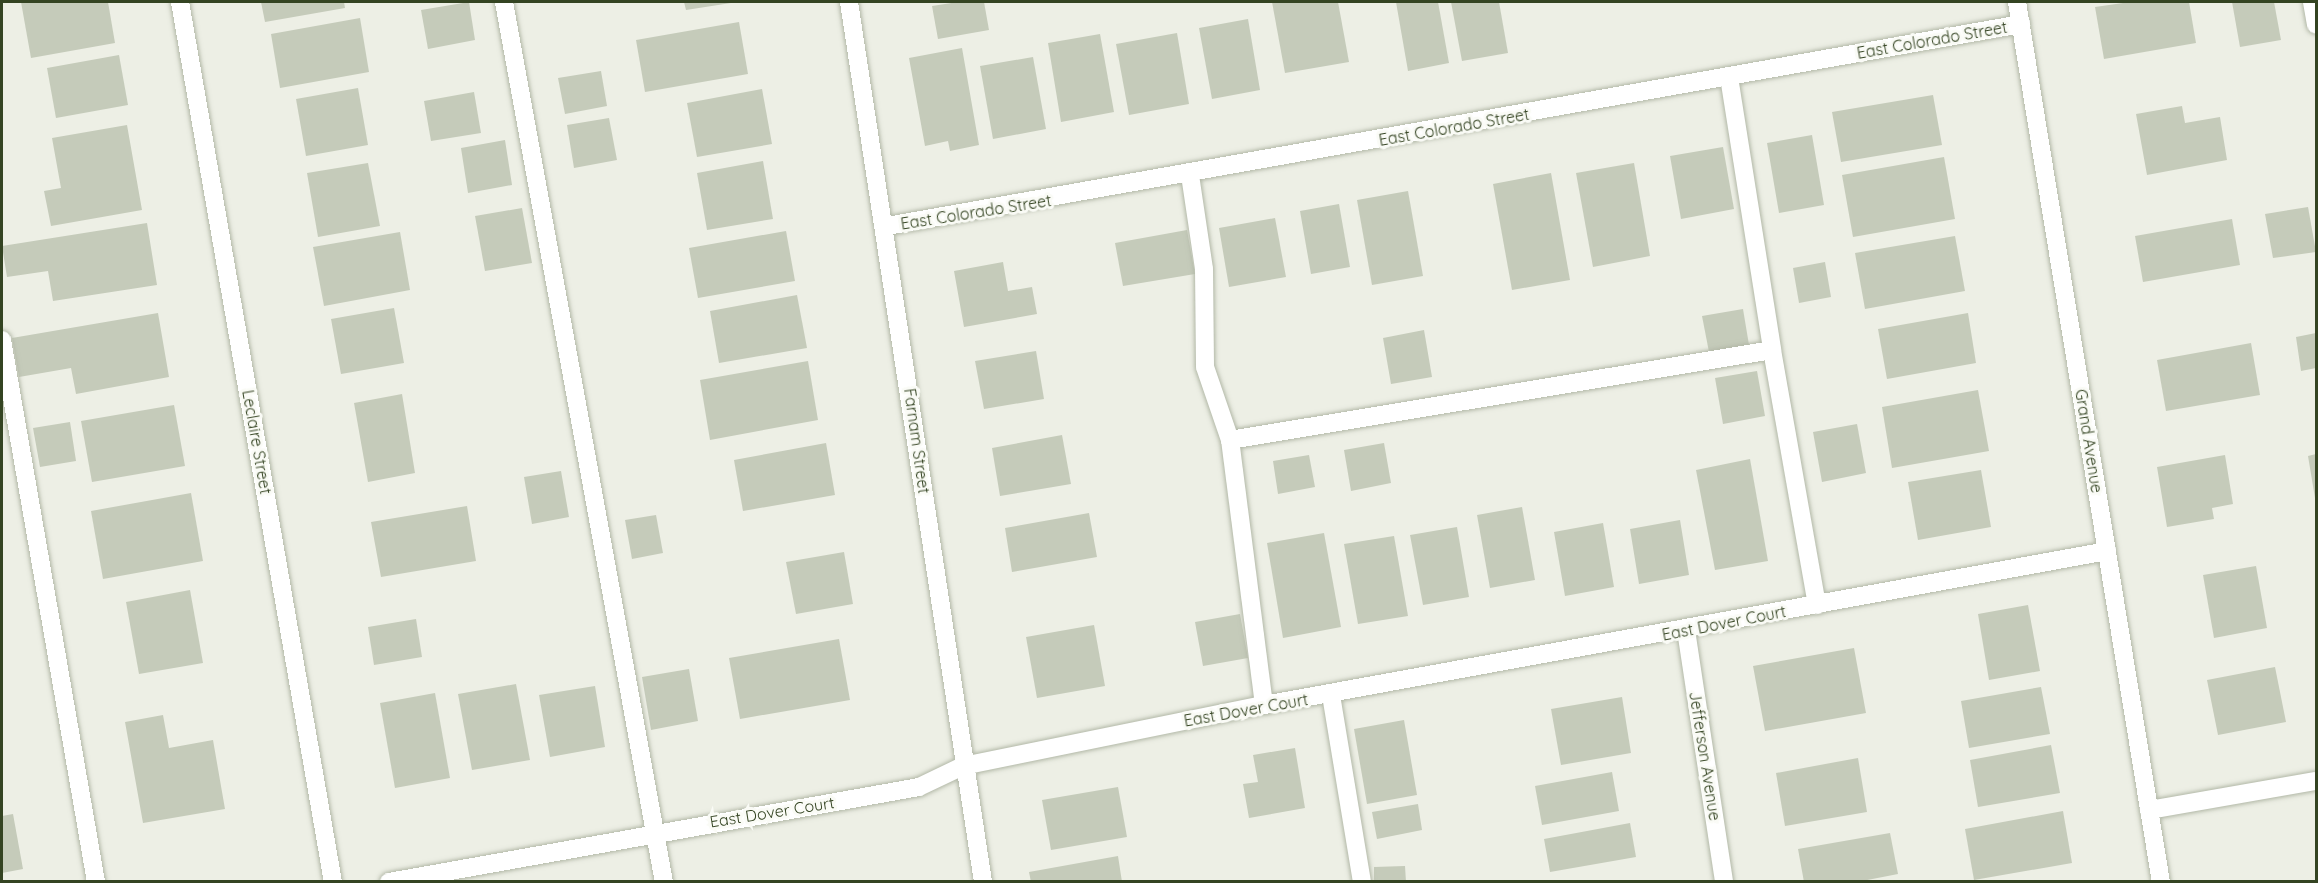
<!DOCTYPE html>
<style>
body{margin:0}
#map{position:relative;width:2318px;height:883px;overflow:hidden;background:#edefe5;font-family:Quicksand,sans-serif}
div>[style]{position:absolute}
.building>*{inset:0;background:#c5cbba}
.roads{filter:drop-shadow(0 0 2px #b2b8a7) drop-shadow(0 0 2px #b2b8a7)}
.service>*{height:18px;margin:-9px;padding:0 9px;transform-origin:9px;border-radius:9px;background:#fff}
.minor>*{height:18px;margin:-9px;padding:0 9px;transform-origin:9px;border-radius:9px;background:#fff}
span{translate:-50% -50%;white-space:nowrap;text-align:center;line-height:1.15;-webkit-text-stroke:6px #fafbf6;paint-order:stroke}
.street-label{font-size:16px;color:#344422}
.frame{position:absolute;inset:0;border:3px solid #344422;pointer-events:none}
</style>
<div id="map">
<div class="building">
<div style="clip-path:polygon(21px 2px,108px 2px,115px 43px,31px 58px)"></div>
<div style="clip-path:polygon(261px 2px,344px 2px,345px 8px,265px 22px)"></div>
<div style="clip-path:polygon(469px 2px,475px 40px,428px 49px,421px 10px)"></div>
<div style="clip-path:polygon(684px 2px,731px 2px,731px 3px,686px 10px)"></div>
<div style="clip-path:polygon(958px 2px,984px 2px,989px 30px,938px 39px,932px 6px)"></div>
<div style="clip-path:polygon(1272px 2px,1338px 2px,1349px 62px,1285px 73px)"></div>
<div style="clip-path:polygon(1396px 2px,1438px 2px,1449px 63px,1408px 71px)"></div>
<div style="clip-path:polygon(1451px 2px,1499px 2px,1508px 53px,1462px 61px)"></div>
<div style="clip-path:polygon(2130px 2px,2189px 2px,2196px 43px,2104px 59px,2095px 7px)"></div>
<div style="clip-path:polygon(2232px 2px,2274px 2px,2281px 40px,2240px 47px)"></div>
<div style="clip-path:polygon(360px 18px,369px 72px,280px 88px,271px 34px)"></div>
<div style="clip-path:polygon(1248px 19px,1260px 90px,1212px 99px,1199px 28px)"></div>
<div style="clip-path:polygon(739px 22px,748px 74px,645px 92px,636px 40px)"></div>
<div style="clip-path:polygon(1177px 33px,1189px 104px,1129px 115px,1116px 44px)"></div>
<div style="clip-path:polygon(1100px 34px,1114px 112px,1061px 122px,1048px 43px)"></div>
<div style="clip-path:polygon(962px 48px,979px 145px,950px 151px,948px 141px,925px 146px,909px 58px)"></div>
<div style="clip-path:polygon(119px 55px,128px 105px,56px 118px,47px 68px)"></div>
<div style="clip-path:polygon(1033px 57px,1046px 129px,993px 139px,980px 66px)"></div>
<div style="clip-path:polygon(601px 71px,607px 106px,565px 114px,558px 78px)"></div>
<div style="clip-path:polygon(358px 88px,368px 145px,306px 156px,296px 99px)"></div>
<div style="clip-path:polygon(762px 89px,772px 144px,697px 157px,687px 103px)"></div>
<div style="clip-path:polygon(474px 92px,481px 133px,431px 141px,424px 101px)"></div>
<div style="clip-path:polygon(1933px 95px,1942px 145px,1841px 162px,1832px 112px)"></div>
<div style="clip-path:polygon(2182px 106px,2185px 123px,2220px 117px,2227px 160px,2147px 175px,2136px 114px)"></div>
<div style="clip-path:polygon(609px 118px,617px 160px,574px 168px,567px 125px)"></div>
<div style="clip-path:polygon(127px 125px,142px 210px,51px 226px,44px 191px,61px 188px,52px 138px)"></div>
<div style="clip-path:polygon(1812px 135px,1824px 205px,1779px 213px,1767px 143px)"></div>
<div style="clip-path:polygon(505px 140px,512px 185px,468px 193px,461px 148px)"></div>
<div style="clip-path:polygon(1723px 147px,1734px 209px,1681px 219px,1670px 156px)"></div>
<div style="clip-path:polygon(1944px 157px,1955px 219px,1853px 237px,1842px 175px)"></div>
<div style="clip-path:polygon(763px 161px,773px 219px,707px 230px,697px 173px)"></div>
<div style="clip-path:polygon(368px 163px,380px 226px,318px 237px,307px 173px)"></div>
<div style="clip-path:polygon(1634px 163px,1650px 256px,1593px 267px,1576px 173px)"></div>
<div style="clip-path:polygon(1551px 173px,1570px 280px,1512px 290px,1493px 184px)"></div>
<div style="clip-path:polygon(1408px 191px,1423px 276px,1372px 285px,1357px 200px)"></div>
<div style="clip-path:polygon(1339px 204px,1350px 267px,1311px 274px,1300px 211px)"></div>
<div style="clip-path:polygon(2308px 207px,2316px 252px,2273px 258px,2265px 214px)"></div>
<div style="clip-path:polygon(522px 208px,532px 263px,485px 271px,475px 216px)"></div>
<div style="clip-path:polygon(1275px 218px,1286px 277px,1229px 287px,1219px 228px)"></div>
<div style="clip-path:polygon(2232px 219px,2240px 265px,2143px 282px,2135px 236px)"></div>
<div style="clip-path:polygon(147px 223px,157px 285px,53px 301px,48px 271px,7px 277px,2px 246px)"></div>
<div style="clip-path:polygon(1187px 230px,1195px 274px,1123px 286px,1115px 243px)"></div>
<div style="clip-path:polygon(786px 231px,795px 281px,698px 298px,689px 248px)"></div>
<div style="clip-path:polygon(400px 232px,410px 290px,324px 306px,313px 247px)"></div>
<div style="clip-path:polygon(1955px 236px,1965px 291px,1865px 309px,1855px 253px)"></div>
<div style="clip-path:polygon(1003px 262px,1008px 291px,1032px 287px,1037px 314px,964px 327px,954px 271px)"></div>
<div style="clip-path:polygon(1825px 262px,1831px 297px,1799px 303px,1793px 268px)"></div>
<div style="clip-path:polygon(797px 295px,807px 348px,719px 363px,710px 311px)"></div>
<div style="clip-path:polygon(394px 308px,404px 363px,341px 374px,331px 319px)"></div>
<div style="clip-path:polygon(1743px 309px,1749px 345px,1709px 352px,1702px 316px)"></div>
<div style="clip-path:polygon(158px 313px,169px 377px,76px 394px,71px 368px,19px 377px,12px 338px)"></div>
<div style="clip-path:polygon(1968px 313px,1976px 363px,1887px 379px,1878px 329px)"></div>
<div style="clip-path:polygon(1424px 330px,1432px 377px,1391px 384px,1383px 338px)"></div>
<div style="clip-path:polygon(2316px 333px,2316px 368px,2301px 371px,2296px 337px)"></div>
<div style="clip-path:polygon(2251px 343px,2260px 395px,2166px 411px,2157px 360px)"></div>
<div style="clip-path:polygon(1036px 351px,1044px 399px,984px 409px,975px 361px)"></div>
<div style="clip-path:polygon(808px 361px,818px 420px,710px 440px,700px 380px)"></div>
<div style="clip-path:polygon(1757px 371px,1765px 416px,1723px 424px,1715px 378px)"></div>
<div style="clip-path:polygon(1978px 390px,1989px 451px,1892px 468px,1882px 407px)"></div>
<div style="clip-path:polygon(402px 394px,415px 473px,368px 482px,354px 403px)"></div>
<div style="clip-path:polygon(174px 405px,185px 466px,92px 482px,81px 421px)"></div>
<div style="clip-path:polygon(70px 422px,76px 461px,40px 467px,33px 428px)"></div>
<div style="clip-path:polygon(1857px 424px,1866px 473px,1822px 482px,1813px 432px)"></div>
<div style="clip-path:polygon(1062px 435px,1071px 484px,1000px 496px,992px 448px)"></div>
<div style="clip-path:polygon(826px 443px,835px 495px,743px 511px,734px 460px)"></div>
<div style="clip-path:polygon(1384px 443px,1391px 483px,1351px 491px,1344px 450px)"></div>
<div style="clip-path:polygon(2316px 454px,2316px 498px,2315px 498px,2308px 456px)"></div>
<div style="clip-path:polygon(1309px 455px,1315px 487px,1278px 494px,1273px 461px)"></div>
<div style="clip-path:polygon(2225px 455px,2233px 504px,2212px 508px,2214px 519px,2167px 527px,2157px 467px)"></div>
<div style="clip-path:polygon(1750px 459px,1768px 561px,1715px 570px,1696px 470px)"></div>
<div style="clip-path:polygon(1981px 470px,1991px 527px,1918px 540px,1908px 482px)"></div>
<div style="clip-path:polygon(561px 471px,569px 517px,532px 524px,524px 477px)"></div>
<div style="clip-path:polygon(191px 493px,203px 561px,103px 579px,91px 511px)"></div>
<div style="clip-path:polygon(467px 506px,476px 561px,381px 577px,371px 522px)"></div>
<div style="clip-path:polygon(1522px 507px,1535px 580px,1490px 588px,1477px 515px)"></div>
<div style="clip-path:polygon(1089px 513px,1097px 557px,1012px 572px,1005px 528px)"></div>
<div style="clip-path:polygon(656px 515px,663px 553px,632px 559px,625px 520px)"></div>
<div style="clip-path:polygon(1680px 520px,1689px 575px,1639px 584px,1630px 529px)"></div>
<div style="clip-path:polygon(1603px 523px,1614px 587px,1565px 596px,1554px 532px)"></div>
<div style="clip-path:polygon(1457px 527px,1469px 597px,1423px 605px,1410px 535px)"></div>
<div style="clip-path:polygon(1324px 533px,1341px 627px,1283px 638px,1267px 543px)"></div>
<div style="clip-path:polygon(1394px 536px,1408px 616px,1358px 624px,1344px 544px)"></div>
<div style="clip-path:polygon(844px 552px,853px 604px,796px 614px,786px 562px)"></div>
<div style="clip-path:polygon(2256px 566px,2267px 628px,2214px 638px,2203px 575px)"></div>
<div style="clip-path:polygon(190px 590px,203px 663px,139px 674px,126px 602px)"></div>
<div style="clip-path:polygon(2028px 605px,2040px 671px,1989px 680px,1978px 614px)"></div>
<div style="clip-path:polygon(1240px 614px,1248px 658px,1203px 666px,1195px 622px)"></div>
<div style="clip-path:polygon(416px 619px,422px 657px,374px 665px,368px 627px)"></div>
<div style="clip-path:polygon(1094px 625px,1105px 686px,1037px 698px,1026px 637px)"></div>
<div style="clip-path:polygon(839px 639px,850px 700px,740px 719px,729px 658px)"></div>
<div style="clip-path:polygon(1854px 648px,1866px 713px,1765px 731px,1753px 666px)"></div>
<div style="clip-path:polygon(2275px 667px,2286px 722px,2218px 735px,2207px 680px)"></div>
<div style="clip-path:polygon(689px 669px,698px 721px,651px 730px,642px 677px)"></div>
<div style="clip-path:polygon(516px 684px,530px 760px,472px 770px,458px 694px)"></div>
<div style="clip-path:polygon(595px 686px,605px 747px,550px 757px,539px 695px)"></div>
<div style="clip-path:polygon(2041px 687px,2050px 734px,1969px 748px,1961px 701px)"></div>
<div style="clip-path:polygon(435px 693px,450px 778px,395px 788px,380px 703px)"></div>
<div style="clip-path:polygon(1622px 697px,1631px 753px,1561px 765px,1551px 709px)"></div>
<div style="clip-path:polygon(163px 715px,169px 748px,213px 740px,225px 809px,143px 823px,125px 722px)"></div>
<div style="clip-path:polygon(1404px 720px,1417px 795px,1367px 804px,1354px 729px)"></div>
<div style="clip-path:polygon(2051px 745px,2060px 793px,1978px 807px,1970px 760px)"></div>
<div style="clip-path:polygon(1295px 748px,1305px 808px,1249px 818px,1243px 784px,1258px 782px,1253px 755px)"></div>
<div style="clip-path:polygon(1858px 758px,1867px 812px,1785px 826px,1776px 773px)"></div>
<div style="clip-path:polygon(1612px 772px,1619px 811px,1542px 825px,1535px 786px)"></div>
<div style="clip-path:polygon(1118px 787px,1127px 837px,1051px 850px,1042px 800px)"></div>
<div style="clip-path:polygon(1418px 804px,1422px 830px,1377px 839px,1372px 812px)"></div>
<div style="clip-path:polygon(2063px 811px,2072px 863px,1974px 880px,1965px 829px)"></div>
<div style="clip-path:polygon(13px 814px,23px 869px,2px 873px,2px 816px)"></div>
<div style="clip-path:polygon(1630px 823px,1636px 857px,1550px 872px,1544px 839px)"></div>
<div style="clip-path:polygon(1890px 833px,1898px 874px,1857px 882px,1804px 882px,1798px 849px)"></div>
<div style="clip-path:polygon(1118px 856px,1122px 882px,1031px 882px,1029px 872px)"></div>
<div style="clip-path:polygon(1405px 866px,1406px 882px,1374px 882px,1374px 867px)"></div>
</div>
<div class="roads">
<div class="service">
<div style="left:504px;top:2px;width:894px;rotate:79.7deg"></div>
<div style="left:2312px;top:2px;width:23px;rotate:80deg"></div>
<div style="left:1729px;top:77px;width:276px;rotate:81deg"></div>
<div style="left:1190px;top:175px;width:95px;rotate:81.5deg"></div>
<div style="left:1204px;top:269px;width:98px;rotate:89.4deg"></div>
<div style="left:1205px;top:367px;width:77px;rotate:71.1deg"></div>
<div style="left:2px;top:340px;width:550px;rotate:80.16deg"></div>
<div style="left:1331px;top:695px;width:190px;rotate:80.6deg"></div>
<div style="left:1264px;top:705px;width:267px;rotate:-97.3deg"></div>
<div style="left:1230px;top:440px;width:549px;rotate:-9.43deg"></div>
<div style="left:1772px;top:350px;width:259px;rotate:80deg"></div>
</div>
<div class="minor">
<div style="left:180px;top:2px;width:893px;rotate:80.14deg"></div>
<div style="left:849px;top:2px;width:890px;rotate:81.34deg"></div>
<div style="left:2017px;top:2px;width:892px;rotate:80.71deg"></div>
<div style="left:887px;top:226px;width:1152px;rotate:-10.1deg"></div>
<div style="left:1686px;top:630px;width:255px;rotate:81.4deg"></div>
<div style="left:2149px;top:810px;width:169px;rotate:-9.9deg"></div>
<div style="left:389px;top:882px;width:538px;rotate:-10.16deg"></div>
<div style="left:919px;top:787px;width:49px;rotate:-25.5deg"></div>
<div style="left:963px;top:766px;width:307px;rotate:-11.5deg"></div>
<div style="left:1264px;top:705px;width:857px;rotate:-10.35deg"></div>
</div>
</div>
<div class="street-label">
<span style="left:1932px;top:40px;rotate:-10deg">East Colorado Street</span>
<span style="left:1454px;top:127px;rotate:-10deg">East Colorado Street</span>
<span style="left:976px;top:212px;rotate:-9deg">East Colorado Street</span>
<span style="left:917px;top:441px;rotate:82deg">Farnam Street</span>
<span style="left:2089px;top:441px;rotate:81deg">Grand Avenue</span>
<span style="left:257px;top:442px;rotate:80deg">Leclaire Street</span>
<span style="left:1724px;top:623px;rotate:-11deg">East Dover Court</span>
<span style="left:1246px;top:710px;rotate:-10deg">East Dover Court</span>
<span style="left:1705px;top:756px;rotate:81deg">Jefferson Avenue</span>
<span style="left:772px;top:812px;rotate:-9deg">East Dover Court</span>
</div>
<div class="frame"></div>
</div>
